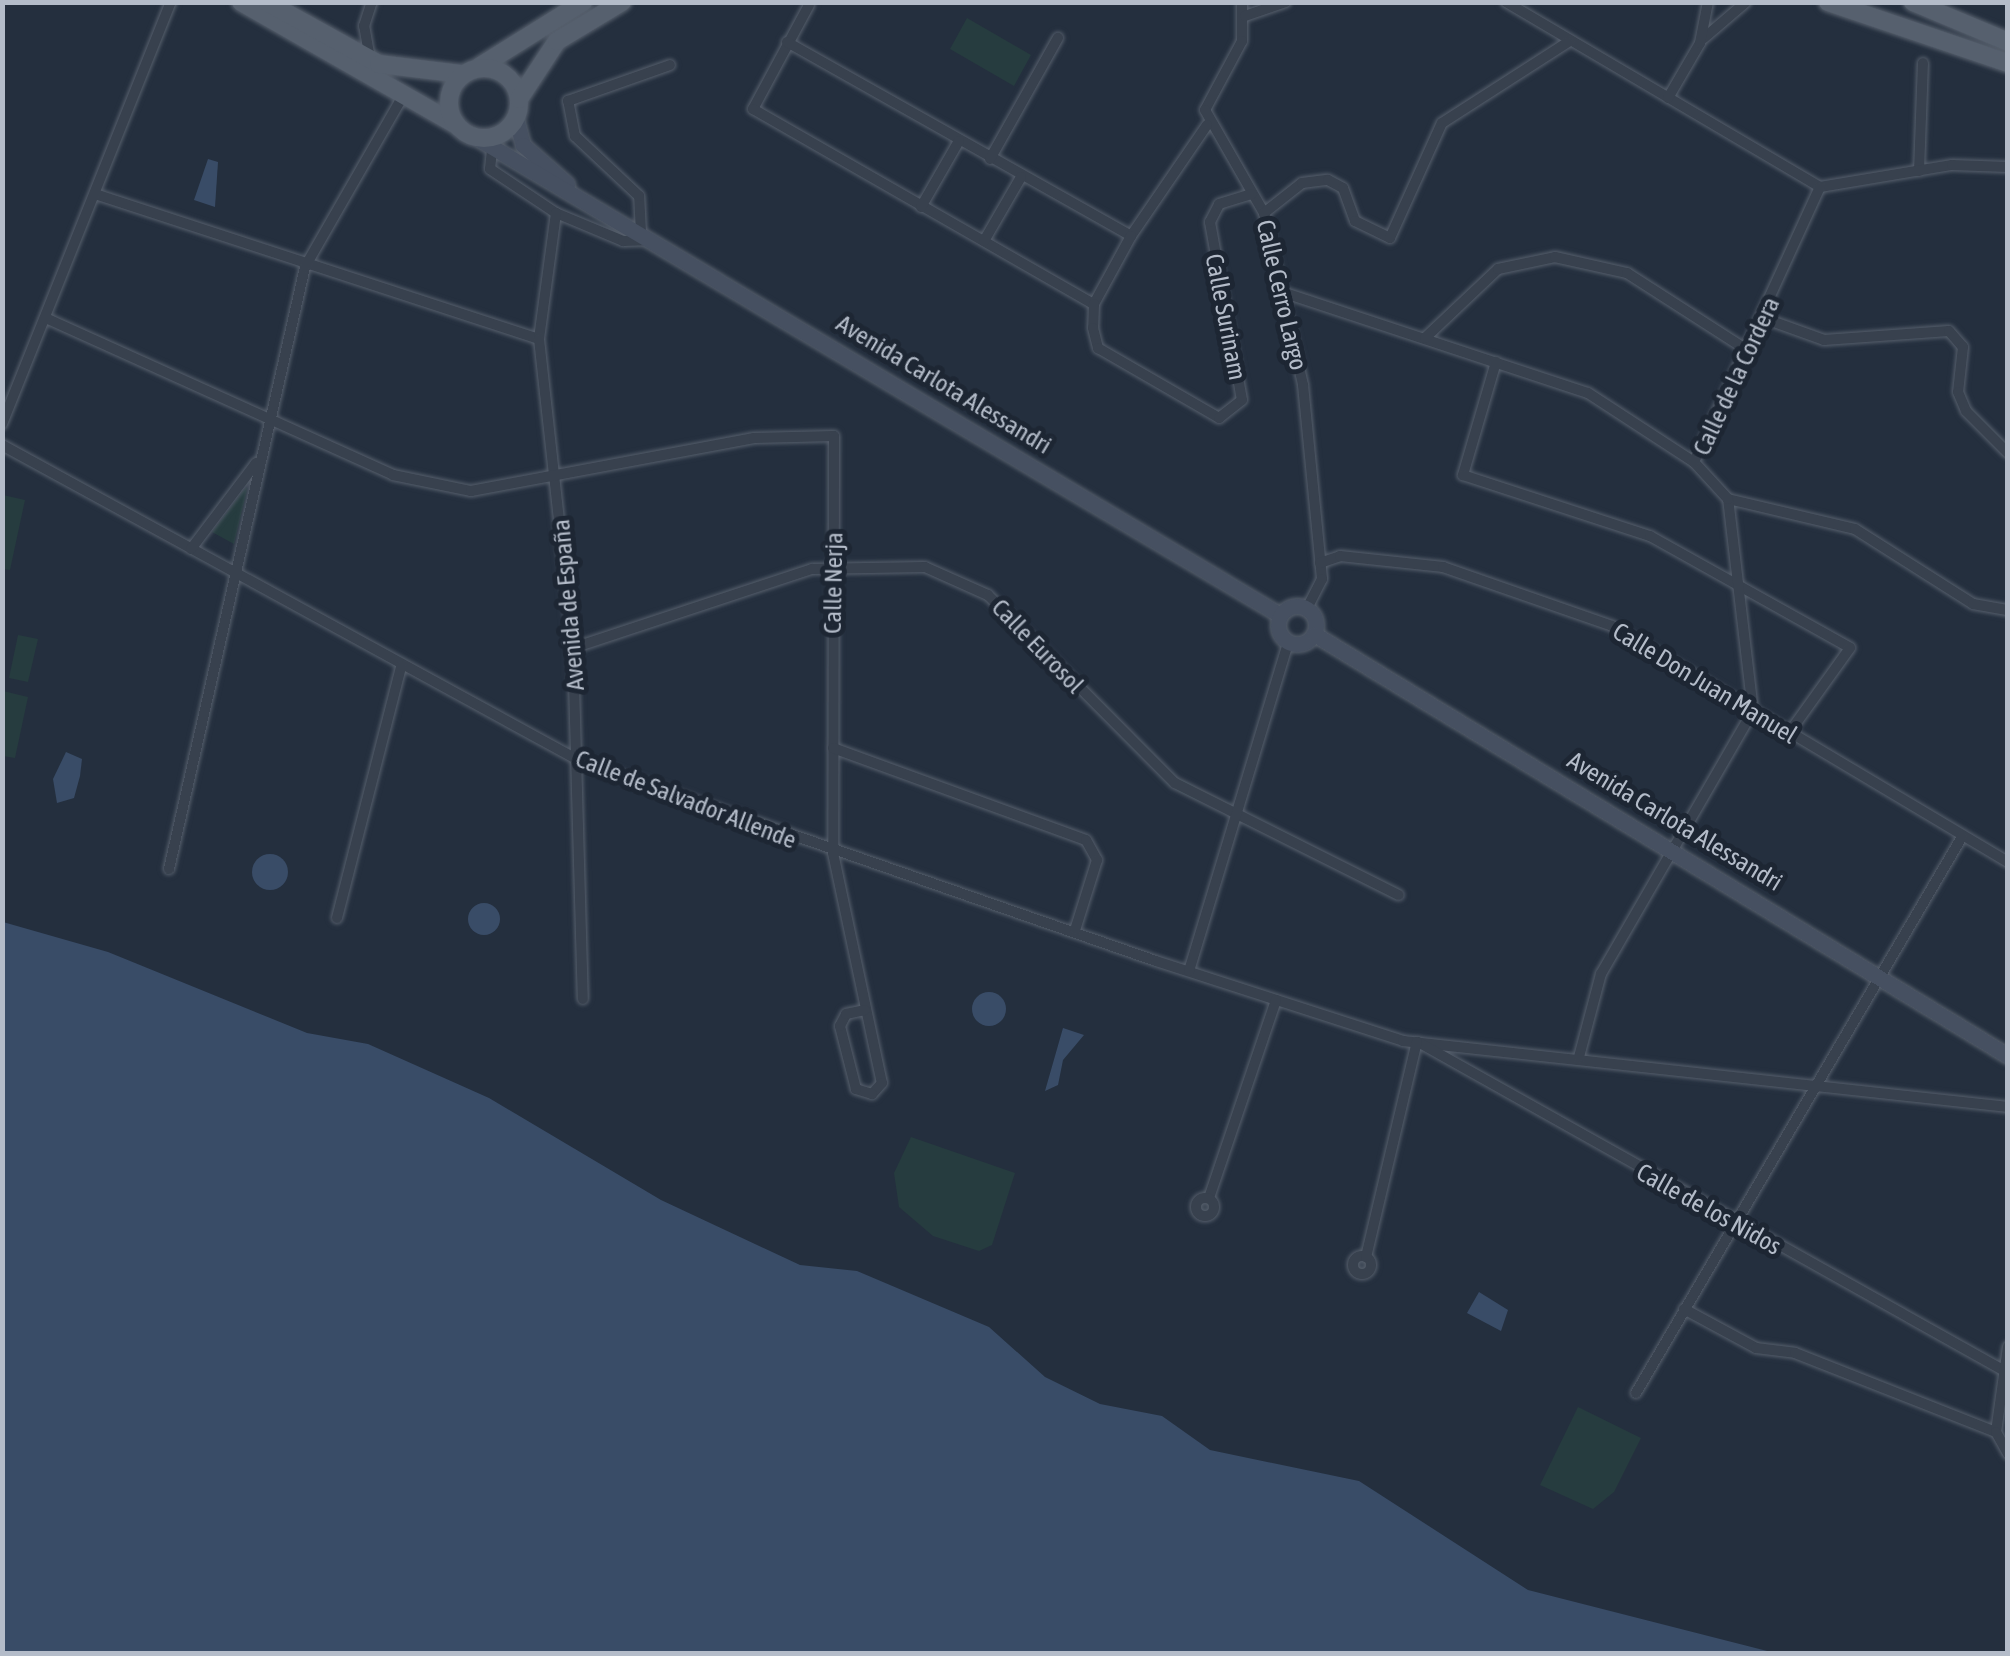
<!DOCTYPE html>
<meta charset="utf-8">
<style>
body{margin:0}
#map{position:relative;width:2010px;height:1656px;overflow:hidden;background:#242f3e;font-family:"Asap Condensed",sans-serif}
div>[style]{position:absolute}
.green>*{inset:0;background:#263c3f}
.water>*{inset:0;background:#394c67}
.round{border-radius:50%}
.roads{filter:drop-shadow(0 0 2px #565f6c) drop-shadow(0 0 2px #565f6c)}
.minor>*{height:10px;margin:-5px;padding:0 5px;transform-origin:5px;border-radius:5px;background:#38414e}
.minor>.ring{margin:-5px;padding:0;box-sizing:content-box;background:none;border:10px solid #38414e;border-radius:50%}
.secondary>*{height:15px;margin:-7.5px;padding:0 7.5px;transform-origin:7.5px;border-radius:7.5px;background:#465061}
.secondary>.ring{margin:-7.5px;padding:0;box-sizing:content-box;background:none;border:15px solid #465061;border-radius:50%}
.primary>*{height:18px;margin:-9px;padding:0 9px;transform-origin:9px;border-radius:9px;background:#56606e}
.primary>.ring{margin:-9px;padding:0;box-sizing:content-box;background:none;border:18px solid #56606e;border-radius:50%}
span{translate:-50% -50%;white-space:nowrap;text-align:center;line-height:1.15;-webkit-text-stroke:10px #1d2633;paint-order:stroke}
.street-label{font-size:25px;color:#b4bcc9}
.frame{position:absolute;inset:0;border:5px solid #b4bcc9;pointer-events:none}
</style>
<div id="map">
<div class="green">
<div style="clip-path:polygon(967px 18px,1031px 55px,1014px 86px,950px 49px)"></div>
<div style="clip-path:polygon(246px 487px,247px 490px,234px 544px,212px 532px)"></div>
<div style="clip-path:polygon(3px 495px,25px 500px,10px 570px,3px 569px)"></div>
<div style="clip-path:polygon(18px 635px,38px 639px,28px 682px,9px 678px)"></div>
<div style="clip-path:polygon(3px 691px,28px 697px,15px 758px,3px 756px)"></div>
<div style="clip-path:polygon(911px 1137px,1015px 1173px,992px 1245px,979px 1251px,933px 1236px,899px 1207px,894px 1173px)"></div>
<div style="clip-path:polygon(1578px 1407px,1641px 1438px,1614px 1492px,1593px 1509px,1540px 1485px)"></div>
</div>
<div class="water">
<div style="clip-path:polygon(208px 159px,218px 162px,215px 207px,194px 200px)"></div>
<div style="clip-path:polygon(66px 752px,82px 759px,80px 776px,74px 798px,57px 803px,53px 779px)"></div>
<div class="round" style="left:252px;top:854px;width:36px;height:36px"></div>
<div class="round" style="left:468px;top:903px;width:32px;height:32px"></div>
<div style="clip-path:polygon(3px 922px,108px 952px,307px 1033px,368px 1044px,489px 1098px,661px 1200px,800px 1265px,857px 1271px,989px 1327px,1045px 1377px,1100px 1404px,1162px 1416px,1210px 1450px,1359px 1481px,1528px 1590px,1775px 1653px,3px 1653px)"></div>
<div class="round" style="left:972px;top:992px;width:34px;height:34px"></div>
<div style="clip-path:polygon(1063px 1028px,1084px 1035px,1063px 1060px,1058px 1085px,1045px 1091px)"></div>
<div style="clip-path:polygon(1479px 1292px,1508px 1310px,1501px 1331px,1467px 1313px)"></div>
</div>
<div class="roads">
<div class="minor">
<div style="left:1242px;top:2px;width:39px;rotate:90deg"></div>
<div style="left:1242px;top:41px;width:78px;rotate:118.2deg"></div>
<div style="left:1205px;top:110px;width:119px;rotate:60.2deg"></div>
<div style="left:1264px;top:213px;width:176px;rotate:77.2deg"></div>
<div style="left:1303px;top:385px;width:195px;rotate:84.4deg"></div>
<div style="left:1322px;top:579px;width:34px;rotate:117deg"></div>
<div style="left:1506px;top:2px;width:364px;rotate:30.5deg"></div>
<div style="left:809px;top:5px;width:118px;rotate:118.3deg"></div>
<div style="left:753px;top:109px;width:393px;rotate:29.8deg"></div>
<div style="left:1245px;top:16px;width:43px;rotate:-18.9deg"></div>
<div style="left:1704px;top:38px;width:55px;rotate:-40.6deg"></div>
<div style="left:787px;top:42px;width:395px;rotate:29.4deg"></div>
<div style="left:370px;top:59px;width:34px;rotate:-100deg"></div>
<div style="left:364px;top:26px;width:25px;rotate:-72deg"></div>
<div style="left:1668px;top:98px;width:64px;rotate:-59.8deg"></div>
<div style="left:1700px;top:43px;width:42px;rotate:-79deg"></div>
<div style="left:1207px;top:125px;width:135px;rotate:124.4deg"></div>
<div style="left:1131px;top:236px;width:77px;rotate:118.6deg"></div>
<div style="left:1094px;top:304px;width:24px;rotate:92deg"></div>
<div style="left:1093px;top:328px;width:21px;rotate:76deg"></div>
<div style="left:1098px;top:348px;width:140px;rotate:30deg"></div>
<div style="left:1219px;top:418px;width:29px;rotate:-38deg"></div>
<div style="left:1242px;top:400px;width:181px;rotate:-100.2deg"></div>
<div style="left:1210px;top:222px;width:20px;rotate:-63deg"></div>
<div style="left:1219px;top:204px;width:34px;rotate:-17deg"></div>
<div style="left:492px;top:150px;width:19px;rotate:96deg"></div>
<div style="left:490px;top:169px;width:79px;rotate:33.7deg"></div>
<div style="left:556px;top:213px;width:73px;rotate:22.7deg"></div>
<div style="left:623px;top:241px;width:23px;rotate:-2deg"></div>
<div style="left:990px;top:159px;width:139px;rotate:-60.7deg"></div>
<div style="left:1919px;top:171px;width:108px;rotate:-87.9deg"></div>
<div style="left:1820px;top:187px;width:134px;rotate:-9.5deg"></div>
<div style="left:1952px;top:165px;width:56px;rotate:2deg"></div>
<div style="left:95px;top:194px;width:467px;rotate:18.1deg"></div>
<div style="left:921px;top:207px;width:76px;rotate:-60.1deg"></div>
<div style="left:556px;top:213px;width:127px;rotate:97.7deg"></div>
<div style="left:539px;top:339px;width:311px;rotate:83.7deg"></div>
<div style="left:573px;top:648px;width:351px;rotate:88.4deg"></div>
<div style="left:1264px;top:213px;width:48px;rotate:-38.3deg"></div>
<div style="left:1302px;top:183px;width:26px;rotate:-7deg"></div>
<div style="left:1328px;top:180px;width:17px;rotate:28deg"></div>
<div style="left:1343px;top:188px;width:35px;rotate:70deg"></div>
<div style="left:1355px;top:221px;width:39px;rotate:26deg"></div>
<div style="left:1390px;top:238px;width:126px;rotate:-65.7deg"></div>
<div style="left:1442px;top:123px;width:150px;rotate:-32.7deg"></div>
<div style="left:641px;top:232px;width:36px;rotate:-93deg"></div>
<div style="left:639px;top:196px;width:88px;rotate:-136.8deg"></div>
<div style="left:575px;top:136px;width:36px;rotate:-101deg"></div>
<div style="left:568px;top:101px;width:108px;rotate:-19.4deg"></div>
<div style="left:984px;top:241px;width:74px;rotate:-60deg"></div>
<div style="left:1282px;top:292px;width:322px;rotate:18.3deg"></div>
<div style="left:1588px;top:393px;width:126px;rotate:33.1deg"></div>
<div style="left:1763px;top:318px;width:65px;rotate:19.8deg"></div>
<div style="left:1824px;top:340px;width:125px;rotate:-4.1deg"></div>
<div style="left:1949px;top:331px;width:21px;rotate:49deg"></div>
<div style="left:1963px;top:347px;width:45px;rotate:96.3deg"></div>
<div style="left:1958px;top:392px;width:21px;rotate:67deg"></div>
<div style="left:1966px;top:411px;width:59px;rotate:45deg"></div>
<div style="left:48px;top:319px;width:379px;rotate:24.3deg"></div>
<div style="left:393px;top:475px;width:80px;rotate:11.6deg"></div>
<div style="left:471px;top:491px;width:288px;rotate:-10.6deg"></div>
<div style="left:754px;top:438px;width:80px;rotate:-1.4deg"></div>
<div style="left:834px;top:436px;width:417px;rotate:90.1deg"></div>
<div style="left:833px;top:853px;width:235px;rotate:78deg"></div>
<div style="left:882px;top:1083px;width:15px;rotate:132deg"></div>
<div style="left:872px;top:1094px;width:17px;rotate:-163deg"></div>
<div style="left:856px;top:1089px;width:65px;rotate:-104.3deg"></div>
<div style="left:840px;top:1026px;width:13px;rotate:-63deg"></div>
<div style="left:846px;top:1014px;width:19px;rotate:-12deg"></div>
<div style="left:1425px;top:338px;width:100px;rotate:-43.4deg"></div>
<div style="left:1498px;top:269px;width:58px;rotate:-11.9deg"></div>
<div style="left:1555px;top:257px;width:74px;rotate:12.5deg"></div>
<div style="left:1627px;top:273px;width:143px;rotate:32.7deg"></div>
<div style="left:1496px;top:362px;width:118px;rotate:106.3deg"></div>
<div style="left:1463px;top:475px;width:197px;rotate:18.1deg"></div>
<div style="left:1650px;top:536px;width:229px;rotate:29.2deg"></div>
<div style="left:1850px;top:648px;width:105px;rotate:125.7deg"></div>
<div style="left:2px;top:424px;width:455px;rotate:-68.2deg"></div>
<div style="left:2px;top:445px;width:659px;rotate:28.67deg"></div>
<div style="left:580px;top:761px;width:610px;rotate:19.15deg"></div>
<div style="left:1156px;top:961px;width:260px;rotate:17.9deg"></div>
<div style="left:1403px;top:1041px;width:609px;rotate:6.23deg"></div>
<div style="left:1728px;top:499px;width:130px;rotate:13.3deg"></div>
<div style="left:1855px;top:529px;width:140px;rotate:32.4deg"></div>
<div style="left:1973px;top:604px;width:36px;rotate:10deg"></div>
<div style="left:191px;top:549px;width:108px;rotate:-52.9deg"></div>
<div style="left:1320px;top:563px;width:21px;rotate:-19deg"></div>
<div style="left:1340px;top:556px;width:104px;rotate:6.1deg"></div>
<div style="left:1443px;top:567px;width:179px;rotate:19.2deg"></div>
<div style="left:1612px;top:626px;width:461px;rotate:30.8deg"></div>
<div style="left:573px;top:648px;width:252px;rotate:-18.3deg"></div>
<div style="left:812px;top:569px;width:113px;rotate:-1deg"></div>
<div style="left:925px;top:567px;width:69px;rotate:24deg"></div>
<div style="left:988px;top:595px;width:265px;rotate:45.2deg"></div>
<div style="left:1175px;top:783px;width:250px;rotate:26.6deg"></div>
<div style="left:833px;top:748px;width:269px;rotate:20deg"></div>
<div style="left:1086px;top:840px;width:23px;rotate:61deg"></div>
<div style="left:1097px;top:860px;width:73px;rotate:107.4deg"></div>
<div style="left:169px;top:869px;width:617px;rotate:-77.27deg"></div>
<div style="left:305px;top:267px;width:197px;rotate:-60.2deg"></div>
<div style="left:337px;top:918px;width:260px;rotate:-75.7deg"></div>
<div style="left:1189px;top:971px;width:343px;rotate:-73.2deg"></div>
<div style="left:1418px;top:1042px;width:677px;rotate:29.29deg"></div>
<div style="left:1579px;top:1057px;width:86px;rotate:-75.2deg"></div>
<div style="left:1601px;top:974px;width:304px;rotate:-60deg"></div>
<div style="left:1753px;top:711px;width:213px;rotate:-96.7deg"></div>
<div style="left:1728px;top:499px;width:50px;rotate:-132.6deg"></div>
<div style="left:1694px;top:462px;width:302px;rotate:-65.4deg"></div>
<div style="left:1209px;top:1198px;width:209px;rotate:-71.3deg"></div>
<div class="ring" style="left:1196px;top:1198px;width:8px;height:8px"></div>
<div class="ring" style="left:1353px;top:1256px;width:8px;height:8px"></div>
<div style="left:1366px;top:1257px;width:221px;rotate:-76.7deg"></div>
<div style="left:1684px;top:1309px;width:82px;rotate:28.4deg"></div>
<div style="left:1756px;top:1348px;width:39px;rotate:7deg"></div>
<div style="left:1795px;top:1353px;width:216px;rotate:21.5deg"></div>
<div style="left:1636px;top:1393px;width:645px;rotate:-59.62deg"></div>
<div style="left:1996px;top:1432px;width:86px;rotate:-82deg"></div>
<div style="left:1996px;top:1432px;width:25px;rotate:61deg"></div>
</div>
<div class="secondary">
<div style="left:516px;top:119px;width:27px;rotate:75deg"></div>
<div style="left:523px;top:145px;width:59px;rotate:41.6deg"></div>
<div style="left:477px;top:138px;width:934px;rotate:30.71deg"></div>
<div class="ring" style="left:1278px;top:606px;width:23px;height:23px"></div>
<div style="left:1314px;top:634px;width:812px;rotate:31.3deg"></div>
</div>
<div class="primary">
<div style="left:241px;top:2px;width:246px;rotate:29.7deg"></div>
<div style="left:267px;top:2px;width:128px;rotate:29deg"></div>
<div style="left:379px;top:64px;width:84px;rotate:6.9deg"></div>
<div style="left:1828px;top:2px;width:190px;rotate:18.7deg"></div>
<div style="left:1913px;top:2px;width:103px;rotate:22.8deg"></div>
<div style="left:479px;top:67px;width:123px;rotate:-32deg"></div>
<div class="ring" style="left:449px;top:68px;width:52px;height:52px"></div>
<div style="left:519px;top:99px;width:69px;rotate:-56.8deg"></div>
<div style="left:557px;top:41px;width:76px;rotate:-31deg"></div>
</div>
</div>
<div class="street-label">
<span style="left:1282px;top:295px;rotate:77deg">Calle Cerro Largo</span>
<span style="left:1226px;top:317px;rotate:79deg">Calle Surinam</span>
<span style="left:1736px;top:376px;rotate:-65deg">Calle de la Cordera</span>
<span style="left:944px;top:384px;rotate:31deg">Avenida Carlota Alessandri</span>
<span style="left:833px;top:583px;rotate:-89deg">Calle Nerja</span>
<span style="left:568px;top:605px;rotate:-95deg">Avenida de España</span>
<span style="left:1038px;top:646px;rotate:46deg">Calle Eurosol</span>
<span style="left:1705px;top:683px;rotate:31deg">Calle Don Juan Manuel</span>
<span style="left:686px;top:799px;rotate:21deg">Calle de Salvador Allende</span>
<span style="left:1675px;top:821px;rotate:31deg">Avenida Carlota Alessandri</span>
<span style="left:1709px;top:1209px;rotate:29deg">Calle de los Nidos</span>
</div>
<div class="frame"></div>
</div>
